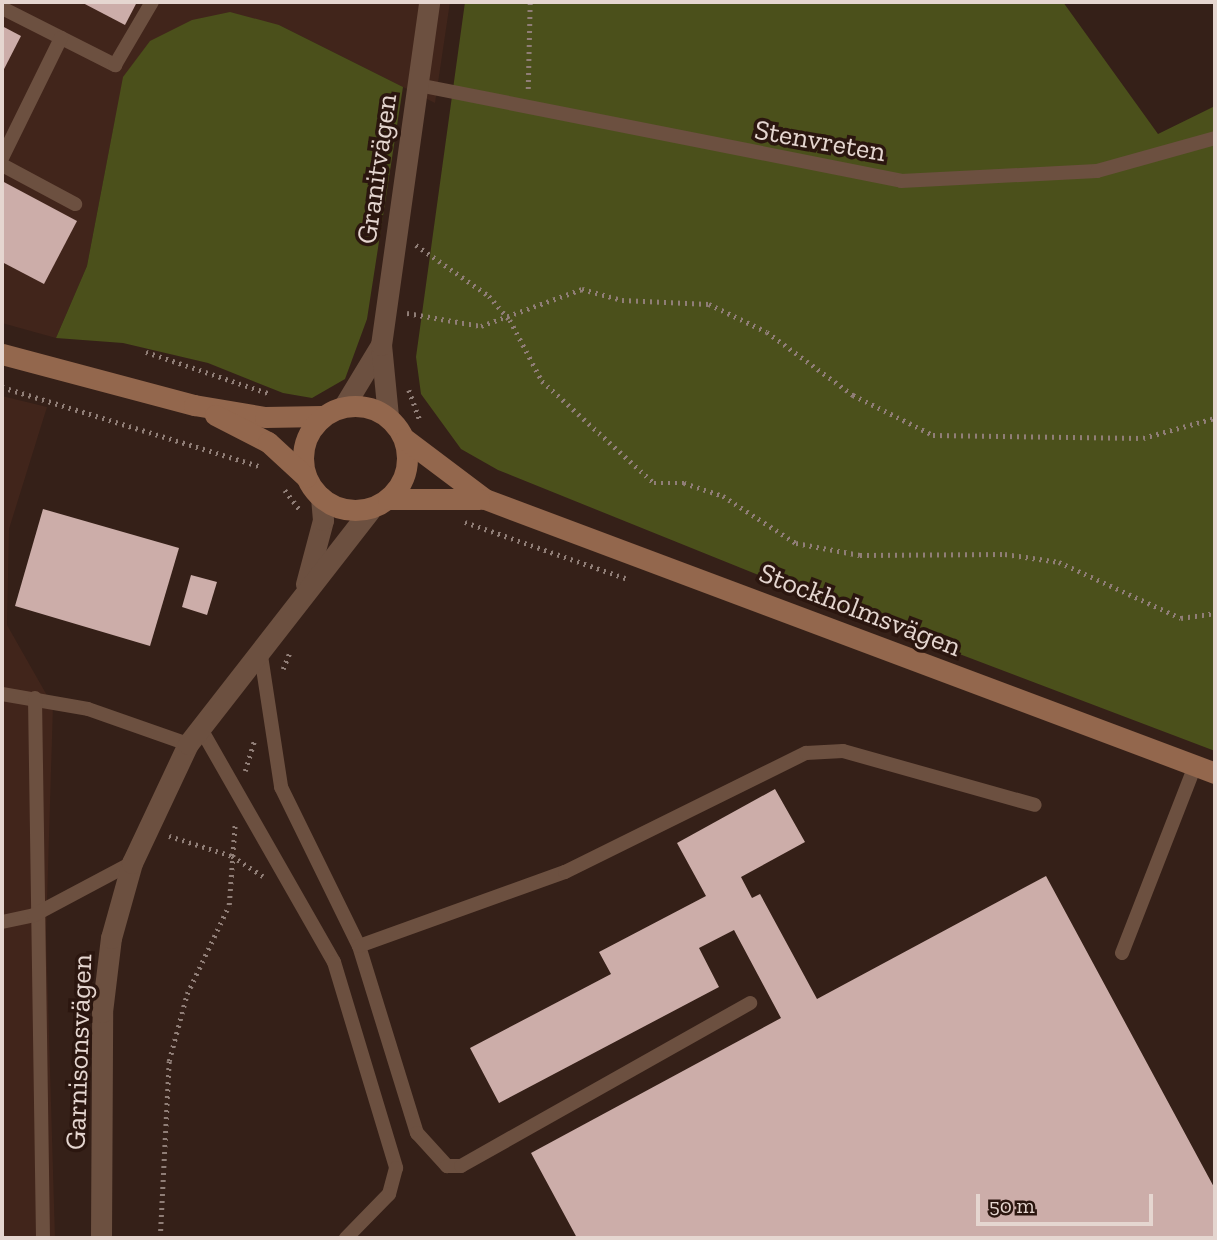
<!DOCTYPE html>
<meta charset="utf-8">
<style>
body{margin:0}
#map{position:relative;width:1217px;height:1240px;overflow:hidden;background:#352018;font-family:"Zilla Slab",serif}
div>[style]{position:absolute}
.built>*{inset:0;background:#41251b}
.green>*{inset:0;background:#4b501b}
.building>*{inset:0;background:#ccada9}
.path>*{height:4.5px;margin-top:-2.25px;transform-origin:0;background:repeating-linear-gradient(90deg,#907e77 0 2px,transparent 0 7px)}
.lane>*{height:14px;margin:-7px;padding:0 7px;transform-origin:7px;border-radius:7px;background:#6c5040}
.street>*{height:21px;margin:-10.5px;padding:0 10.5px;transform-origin:10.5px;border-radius:10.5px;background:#6c5040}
.secondary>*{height:21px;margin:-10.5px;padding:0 10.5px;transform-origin:10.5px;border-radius:10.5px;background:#93674d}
.secondary>.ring{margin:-10.5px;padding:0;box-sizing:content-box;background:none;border:21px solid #93674d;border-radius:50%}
span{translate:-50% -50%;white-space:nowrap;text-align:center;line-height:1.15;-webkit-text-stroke:7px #2b160f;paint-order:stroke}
.street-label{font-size:28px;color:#e5d6d0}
.frame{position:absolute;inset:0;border:4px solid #e5d6d0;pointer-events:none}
.scale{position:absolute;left:976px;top:1194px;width:177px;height:32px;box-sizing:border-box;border:4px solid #e5d6d0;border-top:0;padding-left:9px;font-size:21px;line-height:24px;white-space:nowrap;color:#e5d6d0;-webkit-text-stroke:5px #2b160f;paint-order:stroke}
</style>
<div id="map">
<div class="built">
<div style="clip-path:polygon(2px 2px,450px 2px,435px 103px,279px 25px,115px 120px,87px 266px,56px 338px,2px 323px)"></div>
<div style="clip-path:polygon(2px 396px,47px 407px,9px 529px,7px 625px,53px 706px,46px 934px,55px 1238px,2px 1238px)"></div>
</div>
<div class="green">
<div style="clip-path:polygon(465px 2px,1063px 2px,1158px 134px,1215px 106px,1215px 751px,875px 622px,498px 470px,461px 449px,421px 394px,416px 357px)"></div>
<div style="clip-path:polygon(230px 12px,279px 25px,403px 87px,367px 319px,345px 379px,312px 398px,283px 393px,208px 363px,123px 343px,56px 338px,87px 266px,123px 77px,150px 41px,192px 20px)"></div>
</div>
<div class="building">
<div style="clip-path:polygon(81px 2px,137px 2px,125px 25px)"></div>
<div style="clip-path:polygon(2px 26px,21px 36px,2px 73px)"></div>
<div style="clip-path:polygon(2px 181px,77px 221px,44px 284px,2px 262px)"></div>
<div style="clip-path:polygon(43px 509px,179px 548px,150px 646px,15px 606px)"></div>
<div style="clip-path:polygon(191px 575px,217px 582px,207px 615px,182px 607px)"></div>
<div style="clip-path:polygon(775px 789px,805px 842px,741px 877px,752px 898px,760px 894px,817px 999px,1046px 876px,1215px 1189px,1215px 1238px,577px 1238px,531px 1153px,781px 1018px,734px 930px,699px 948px,719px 987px,499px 1103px,470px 1048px,611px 974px,599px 952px,706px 896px,677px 843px)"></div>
</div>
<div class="path">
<div style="left:528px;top:89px;width:87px;rotate:-88.7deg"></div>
<div style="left:416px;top:245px;width:89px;rotate:34.9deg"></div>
<div style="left:489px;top:296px;width:32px;rotate:49deg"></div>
<div style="left:510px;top:320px;width:69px;rotate:62.3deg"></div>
<div style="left:542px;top:381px;width:151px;rotate:42.3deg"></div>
<div style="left:654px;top:483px;width:30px"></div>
<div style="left:684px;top:483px;width:41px;rotate:18.4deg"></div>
<div style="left:723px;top:496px;width:87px;rotate:32.8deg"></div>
<div style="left:796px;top:543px;width:65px;rotate:10.6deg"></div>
<div style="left:860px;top:555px;width:145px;rotate:-0.4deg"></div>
<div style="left:1005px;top:554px;width:55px;rotate:8.4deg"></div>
<div style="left:1059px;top:562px;width:134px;rotate:24.7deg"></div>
<div style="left:1181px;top:618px;width:34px;rotate:-8deg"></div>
<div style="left:407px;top:313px;width:75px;rotate:10deg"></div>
<div style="left:481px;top:326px;width:108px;rotate:-20.1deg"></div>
<div style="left:582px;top:289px;width:41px;rotate:15.4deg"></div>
<div style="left:622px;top:300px;width:87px;rotate:2.6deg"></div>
<div style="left:709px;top:304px;width:64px;rotate:25.8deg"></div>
<div style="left:767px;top:332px;width:107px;rotate:36.2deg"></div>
<div style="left:853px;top:395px;width:89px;rotate:26.6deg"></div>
<div style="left:933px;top:435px;width:210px;rotate:0.8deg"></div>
<div style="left:1143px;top:438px;width:75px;rotate:-15.5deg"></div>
<div style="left:146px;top:352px;width:129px;rotate:18.6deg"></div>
<div style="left:2px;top:387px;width:272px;rotate:17.1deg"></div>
<div style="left:409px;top:390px;width:33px;rotate:70deg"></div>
<div style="left:285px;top:490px;width:26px;rotate:53deg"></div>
<div style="left:465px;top:522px;width:173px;rotate:19.3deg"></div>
<div style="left:283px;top:669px;width:18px;rotate:-68deg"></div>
<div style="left:245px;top:771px;width:34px;rotate:-73deg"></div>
<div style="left:169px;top:836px;width:66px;rotate:17.6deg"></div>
<div style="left:232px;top:856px;width:37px;rotate:33deg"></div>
<div style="left:160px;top:1238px;width:177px;rotate:-87.1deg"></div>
<div style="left:169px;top:1061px;width:69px;rotate:-75deg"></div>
<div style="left:187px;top:994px;width:98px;rotate:-64.7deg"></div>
<div style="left:229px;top:905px;width:81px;rotate:-85.8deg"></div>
</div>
<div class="lane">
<div style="left:2px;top:8px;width:127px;rotate:26.8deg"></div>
<div style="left:115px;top:65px;width:73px;rotate:-59.6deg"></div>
<div style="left:418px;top:85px;width:492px;rotate:11.2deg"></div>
<div style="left:901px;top:181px;width:196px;rotate:-2.9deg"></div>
<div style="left:1097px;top:171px;width:123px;rotate:-15.6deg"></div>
<div style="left:2px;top:158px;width:134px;rotate:-63.8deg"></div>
<div style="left:2px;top:165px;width:83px;rotate:28.1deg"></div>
<div style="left:260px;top:649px;width:140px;rotate:81.3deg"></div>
<div style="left:281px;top:787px;width:177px;rotate:63.9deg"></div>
<div style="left:359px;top:946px;width:196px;rotate:72.8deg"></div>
<div style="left:417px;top:1133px;width:45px;rotate:47.7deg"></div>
<div style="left:447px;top:1166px;width:14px"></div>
<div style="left:461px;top:1166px;width:332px;rotate:-29.4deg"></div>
<div style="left:2px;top:694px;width:87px;rotate:9.9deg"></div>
<div style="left:88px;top:709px;width:106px;rotate:19.3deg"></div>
<div style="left:35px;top:698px;width:540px;rotate:89.15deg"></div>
<div style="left:201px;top:729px;width:268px;rotate:60.3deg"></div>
<div style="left:334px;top:962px;width:215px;rotate:73.2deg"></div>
<div style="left:396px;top:1168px;width:27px;rotate:105deg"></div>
<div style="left:389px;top:1194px;width:62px;rotate:134.3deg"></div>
<div style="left:2px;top:922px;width:33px;rotate:-12deg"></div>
<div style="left:34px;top:915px;width:111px;rotate:-28deg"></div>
<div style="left:359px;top:946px;width:219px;rotate:-19.8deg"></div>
<div style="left:565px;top:872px;width:269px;rotate:-26.3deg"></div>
<div style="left:806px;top:753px;width:37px;rotate:-3deg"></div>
<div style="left:843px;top:751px;width:199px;rotate:15.7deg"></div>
<div style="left:1122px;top:953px;width:201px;rotate:-68.7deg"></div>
</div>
<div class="street">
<div style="left:344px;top:406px;width:71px;rotate:-58.8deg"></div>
<div style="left:388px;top:416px;width:71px;rotate:-95.6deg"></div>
<div style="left:381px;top:345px;width:346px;rotate:-82deg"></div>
<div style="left:306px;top:584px;width:66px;rotate:-75.1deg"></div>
<div style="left:323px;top:520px;width:23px;rotate:-95deg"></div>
<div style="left:101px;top:1238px;width:226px;rotate:-89.7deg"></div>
<div style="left:102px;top:1012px;width:75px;rotate:-83.1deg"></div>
<div style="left:111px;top:938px;width:78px;rotate:-74.4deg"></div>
<div style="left:132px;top:863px;width:132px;rotate:-64.8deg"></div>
<div style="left:188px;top:744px;width:296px;rotate:-52.1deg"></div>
</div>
<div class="secondary">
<div style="left:2px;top:354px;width:199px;rotate:14.9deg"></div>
<div style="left:194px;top:405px;width:72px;rotate:9.6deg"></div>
<div style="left:265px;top:417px;width:57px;rotate:-1deg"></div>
<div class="ring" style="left:303px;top:406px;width:83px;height:83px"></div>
<div style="left:215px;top:415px;width:59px;rotate:27deg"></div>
<div style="left:268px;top:442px;width:52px;rotate:42.6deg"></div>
<div style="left:405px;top:439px;width:100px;rotate:36.9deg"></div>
<div style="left:485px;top:499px;width:780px;rotate:20.57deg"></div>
<div style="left:388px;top:499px;width:91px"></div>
</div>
<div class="street-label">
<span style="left:820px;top:141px;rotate:10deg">Stenvreten</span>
<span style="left:377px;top:169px;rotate:-82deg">Granitvägen</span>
<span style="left:860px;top:610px;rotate:21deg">Stockholmsvägen</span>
<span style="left:79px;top:1052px;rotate:-88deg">Garnisonsvägen</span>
</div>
<div class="frame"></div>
<div class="scale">50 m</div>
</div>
